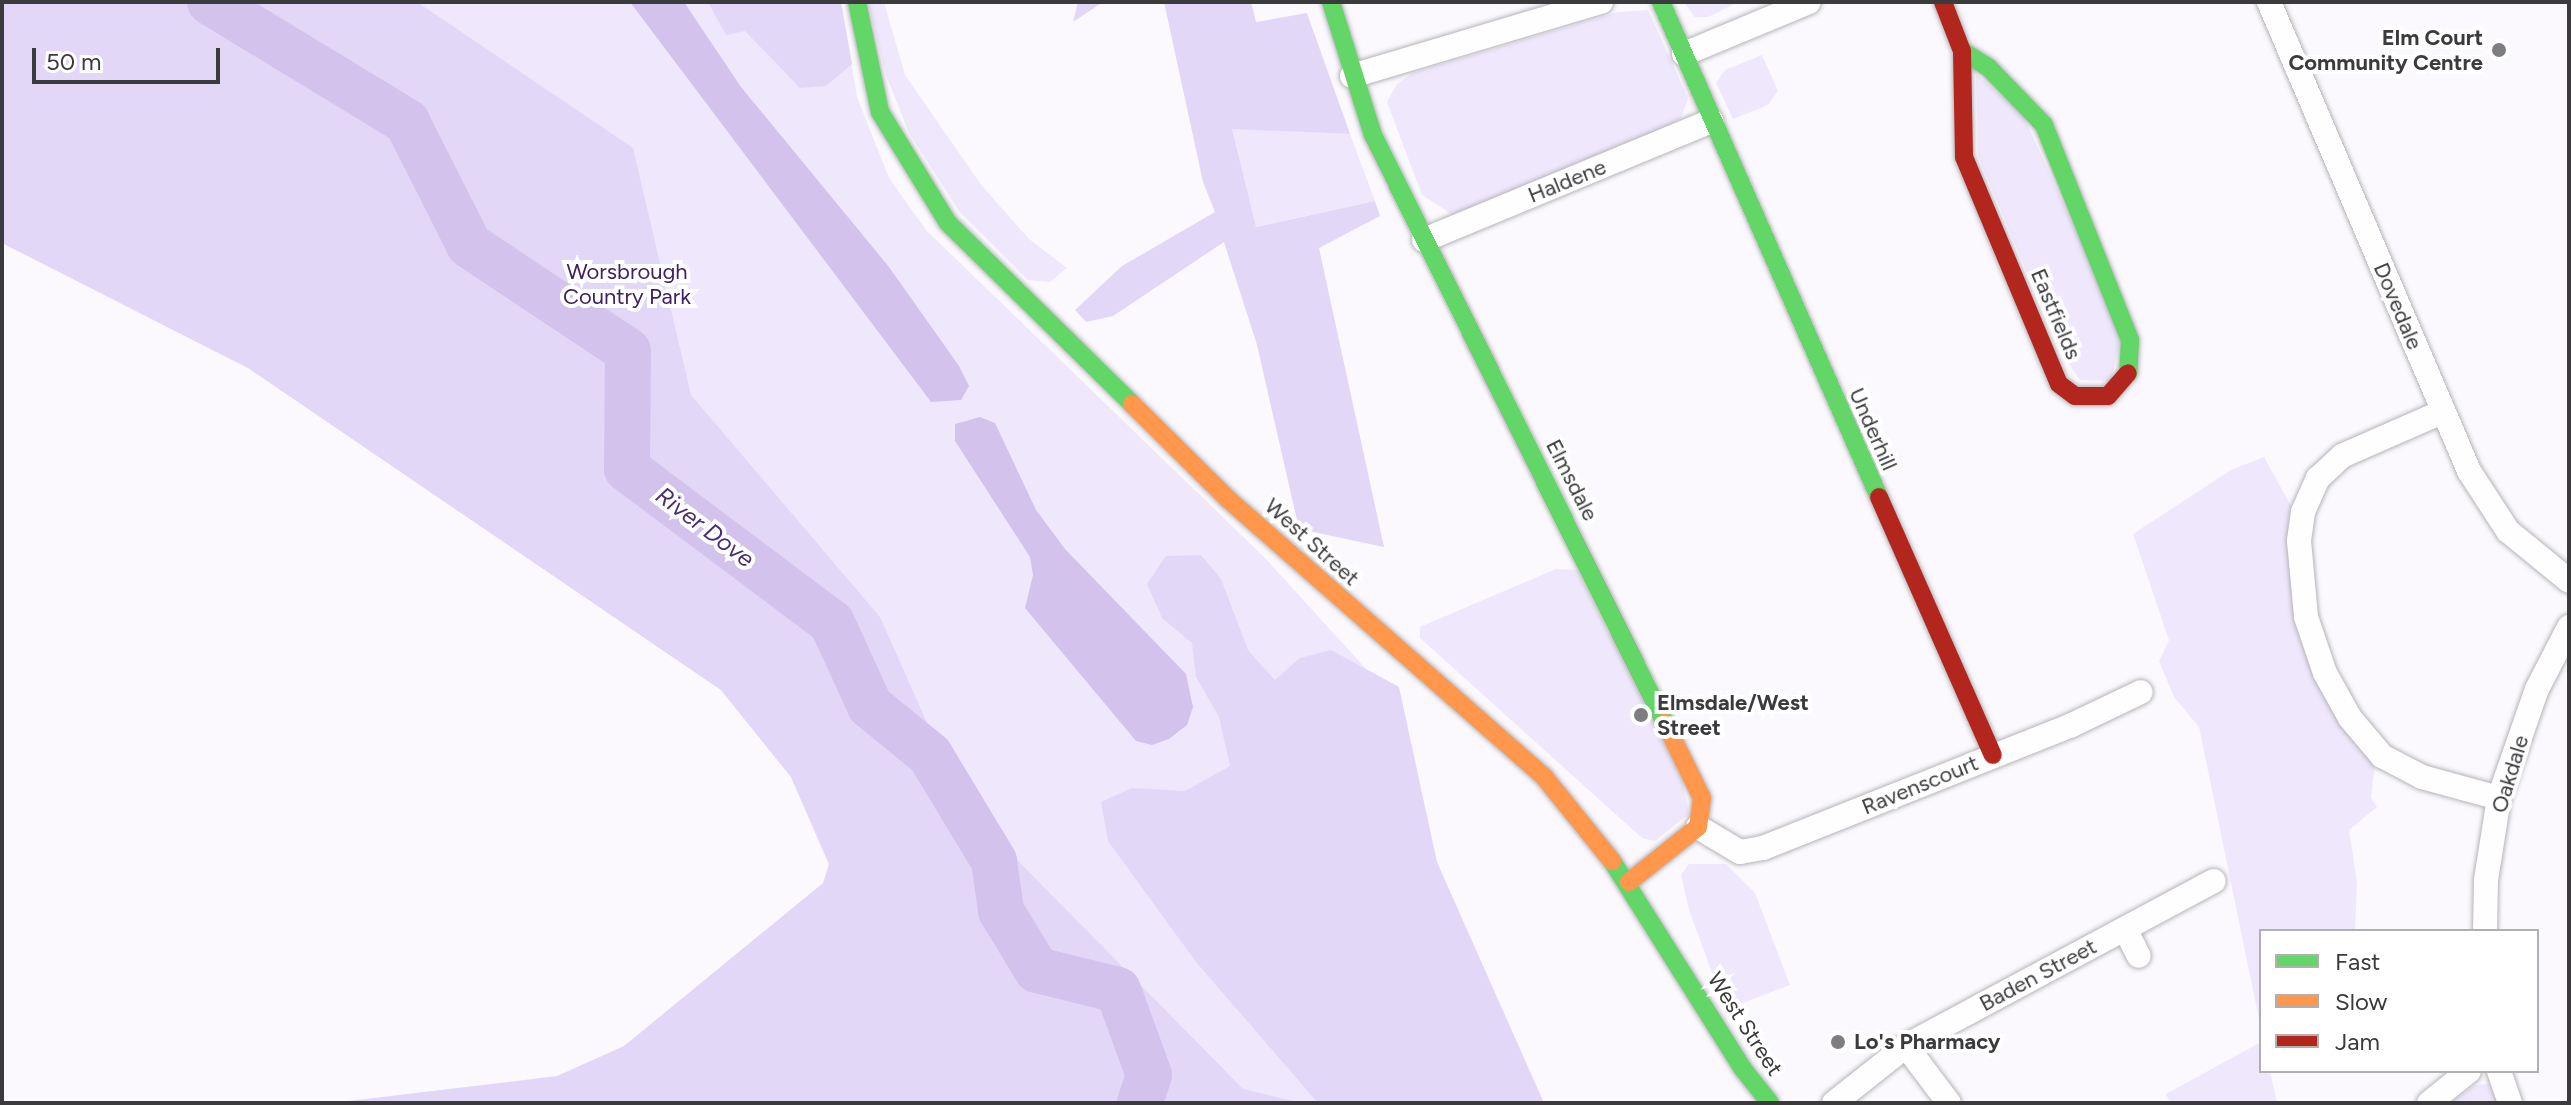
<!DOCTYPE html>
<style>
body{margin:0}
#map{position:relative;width:2571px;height:1105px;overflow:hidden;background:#fbf9fe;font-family:Figtree,sans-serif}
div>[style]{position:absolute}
.green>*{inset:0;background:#efe7fc}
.forest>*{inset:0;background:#e3d7f8}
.water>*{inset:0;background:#d3c3ec}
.river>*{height:46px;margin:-23px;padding:0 23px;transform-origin:23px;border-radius:23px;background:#d3c3ec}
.roads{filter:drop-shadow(0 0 2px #b5b4b8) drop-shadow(0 0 2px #b5b4b8)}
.street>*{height:24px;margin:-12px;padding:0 12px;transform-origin:12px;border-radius:12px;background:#fefeff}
.fast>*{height:18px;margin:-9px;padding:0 9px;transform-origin:9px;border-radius:9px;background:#63d668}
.slow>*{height:18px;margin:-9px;padding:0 9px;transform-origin:9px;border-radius:9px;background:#ff974d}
.jam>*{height:18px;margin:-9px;padding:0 9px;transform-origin:9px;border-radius:9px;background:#b3261e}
.dots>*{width:22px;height:22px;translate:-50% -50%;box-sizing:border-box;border:4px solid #fff;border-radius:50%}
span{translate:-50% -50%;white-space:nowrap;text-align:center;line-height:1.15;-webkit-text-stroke:8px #fff;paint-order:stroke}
.poi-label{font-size:22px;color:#3b3a3d;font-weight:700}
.right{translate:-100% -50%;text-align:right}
.left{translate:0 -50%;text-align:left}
.street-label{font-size:22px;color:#3b3a3d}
.park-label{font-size:22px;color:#3f2062}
.water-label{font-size:24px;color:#4b2d70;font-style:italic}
.frame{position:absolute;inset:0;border:4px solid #3b3a3d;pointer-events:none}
.legend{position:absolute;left:2259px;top:929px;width:280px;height:144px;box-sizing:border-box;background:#fff;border:2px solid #b1b0b1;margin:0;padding:10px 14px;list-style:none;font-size:24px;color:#3b3a3d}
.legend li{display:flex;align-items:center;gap:16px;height:40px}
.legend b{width:40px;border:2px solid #b1b0b1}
.scale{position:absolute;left:32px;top:48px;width:188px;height:36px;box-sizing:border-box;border:4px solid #3b3a3d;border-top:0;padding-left:10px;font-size:24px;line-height:28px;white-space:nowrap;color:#3b3a3d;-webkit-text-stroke:6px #fff;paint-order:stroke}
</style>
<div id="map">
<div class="green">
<div style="clip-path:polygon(2px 2px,841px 2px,857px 97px,889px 178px,926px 230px,1264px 557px,1369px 672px,1473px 1103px,1140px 1103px,829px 865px,791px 777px,721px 690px,248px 368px,2px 243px)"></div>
<div style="clip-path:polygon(868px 2px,884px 2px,905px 75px,982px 186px,1029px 239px,1067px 268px,1050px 282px,1028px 280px,959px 211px,909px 133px,886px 75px)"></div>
<div style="clip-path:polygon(1684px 2px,1738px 2px,1708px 17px,1695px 17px)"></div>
<div style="clip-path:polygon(1648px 10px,1688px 98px,1681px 118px,1646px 139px,1453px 215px,1422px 195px,1387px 102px,1397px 84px,1412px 73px,1618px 12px)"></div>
<div style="clip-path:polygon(1762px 55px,1778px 91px,1768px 105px,1733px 119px,1716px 83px,1725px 70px)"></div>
<div style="clip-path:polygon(1976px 74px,2022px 113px,2122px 332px,2111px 381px,2080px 380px,2062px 354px,2067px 348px,2052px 309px,2042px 308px,1978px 156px)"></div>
<div style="clip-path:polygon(1232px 128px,1350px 134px,1375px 201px,1255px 227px)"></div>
<div style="clip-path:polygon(2264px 457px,2296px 515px,2293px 578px,2375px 762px,2371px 798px,2377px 807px,2349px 830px,2357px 882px,2355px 931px,2261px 931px,2261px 1029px,2199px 727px,2174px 697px,2159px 661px,2169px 640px,2133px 534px,2231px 470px)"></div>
<div style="clip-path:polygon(1556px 569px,1577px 570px,1682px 779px,1689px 814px,1655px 841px,1642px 838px,1420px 638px,1420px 627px)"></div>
<div style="clip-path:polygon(1689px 864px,1726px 864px,1755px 893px,1790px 985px,1732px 1007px,1713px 975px,1689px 910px,1681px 875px)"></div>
<div style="clip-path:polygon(2261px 1042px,2261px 1071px,2270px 1071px,2277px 1103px,2170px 1103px,2166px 1094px)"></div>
<div style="clip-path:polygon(2489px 1084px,2499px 1103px,2450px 1103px,2475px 1085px)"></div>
</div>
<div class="forest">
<div style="clip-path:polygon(2px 2px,417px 2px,633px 148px,691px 395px,880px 617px,964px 806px,1243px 1089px,1302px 1103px,332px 1103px,557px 1076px,624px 1046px,823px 883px,829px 864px,791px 777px,721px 690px,248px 368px,2px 243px)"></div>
<div style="clip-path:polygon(708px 2px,841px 2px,852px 64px,826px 86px,800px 88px,745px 31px,726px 35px)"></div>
<div style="clip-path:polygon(1078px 2px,1103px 2px,1073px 22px)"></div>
<div style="clip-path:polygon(1164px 2px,1251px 2px,1256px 22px,1307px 13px,1350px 134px,1232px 129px,1256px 227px,1375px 201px,1380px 216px,1319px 248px,1384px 547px,1299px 529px,1257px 345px,1224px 242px,1113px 316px,1086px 322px,1075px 310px,1122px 266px,1215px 212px,1203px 182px)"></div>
<div style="clip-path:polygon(1201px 555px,1221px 579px,1248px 650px,1275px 680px,1300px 658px,1331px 650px,1399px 687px,1437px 862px,1544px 1103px,1318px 1103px,1196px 962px,1108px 841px,1101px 802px,1132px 788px,1185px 791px,1230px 766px,1219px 717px,1196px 677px,1192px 643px,1162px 618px,1147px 584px,1166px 556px)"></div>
</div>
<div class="water">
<div style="clip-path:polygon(630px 2px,684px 2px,741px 87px,889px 267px,959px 366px,969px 386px,961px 400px,931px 402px)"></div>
<div style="clip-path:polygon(980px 417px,995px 423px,1036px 510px,1065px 549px,1186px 674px,1193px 707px,1187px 725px,1169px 739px,1152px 745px,1136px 741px,1025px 608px,1033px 575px,1030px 557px,955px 441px,955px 424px)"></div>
</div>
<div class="river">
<div style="left:210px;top:2px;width:231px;rotate:31.3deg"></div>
<div style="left:407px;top:122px;width:138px;rotate:63.2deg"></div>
<div style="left:469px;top:245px;width:191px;rotate:33.7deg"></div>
<div style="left:628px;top:351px;width:118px;rotate:90.5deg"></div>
<div style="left:627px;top:469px;width:256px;rotate:36.9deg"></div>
<div style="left:832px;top:623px;width:91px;rotate:65.4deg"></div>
<div style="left:870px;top:706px;width:77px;rotate:39.2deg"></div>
<div style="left:930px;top:755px;width:124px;rotate:58.9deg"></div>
<div style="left:994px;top:861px;width:50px;rotate:82deg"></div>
<div style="left:1001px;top:911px;width:69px;rotate:58.6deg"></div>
<div style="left:1037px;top:970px;width:83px;rotate:13.9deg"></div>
<div style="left:1118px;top:990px;width:90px;rotate:70deg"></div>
<div style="left:1149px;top:1075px;width:29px;rotate:108deg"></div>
</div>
<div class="roads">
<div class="street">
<div style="left:2269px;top:2px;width:510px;rotate:66.9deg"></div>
<div style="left:2469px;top:471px;width:72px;rotate:57deg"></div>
<div style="left:2508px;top:531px;width:79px;rotate:39.3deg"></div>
<div style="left:1684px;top:54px;width:135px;rotate:-22.6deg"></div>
<div style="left:1352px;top:76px;width:260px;rotate:-16.6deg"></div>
<div style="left:1424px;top:240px;width:311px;rotate:-22.5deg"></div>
<div style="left:2442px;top:412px;width:109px;rotate:156.3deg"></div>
<div style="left:2342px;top:456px;width:33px;rotate:137deg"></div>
<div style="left:2318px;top:478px;width:37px;rotate:114deg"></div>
<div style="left:2303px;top:512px;width:29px;rotate:98deg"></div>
<div style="left:2299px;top:541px;width:76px;rotate:84.7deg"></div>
<div style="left:2306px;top:617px;width:59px;rotate:71.3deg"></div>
<div style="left:2325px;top:673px;width:51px;rotate:60.9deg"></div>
<div style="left:2350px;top:718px;width:50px;rotate:49.9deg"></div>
<div style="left:2382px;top:756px;width:45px;rotate:27.7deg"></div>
<div style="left:2422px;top:777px;width:80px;rotate:15.3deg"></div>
<div style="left:1698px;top:827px;width:49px;rotate:30.8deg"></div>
<div style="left:1740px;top:852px;width:23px;rotate:-10deg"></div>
<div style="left:1763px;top:848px;width:333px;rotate:-21.7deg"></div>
<div style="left:2072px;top:725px;width:76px;rotate:-25.6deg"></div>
<div style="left:2125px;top:929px;width:30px;rotate:63deg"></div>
<div style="left:2485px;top:931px;width:51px;rotate:-88.9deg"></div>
<div style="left:2486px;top:880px;width:83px;rotate:-81deg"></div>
<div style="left:2499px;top:798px;width:115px;rotate:-70.8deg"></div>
<div style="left:2537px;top:689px;width:70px;rotate:-62.7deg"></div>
<div style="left:1906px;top:1046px;width:71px;rotate:53deg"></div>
<div style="left:2499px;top:1071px;width:34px;rotate:71deg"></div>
<div style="left:1834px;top:1103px;width:92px;rotate:-38.4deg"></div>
<div style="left:1906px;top:1046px;width:349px;rotate:-28.2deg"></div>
<div style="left:2429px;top:1103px;width:51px;rotate:-38.7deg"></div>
</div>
<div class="fast">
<div style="left:857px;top:2px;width:112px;rotate:78.2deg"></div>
<div style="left:880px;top:112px;width:130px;rotate:58.5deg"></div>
<div style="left:948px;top:223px;width:258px;rotate:44.5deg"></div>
<div style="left:1331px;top:2px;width:139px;rotate:72.5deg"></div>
<div style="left:1373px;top:135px;width:657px;rotate:63.59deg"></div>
<div style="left:1661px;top:2px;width:541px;rotate:66.23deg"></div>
<div style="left:1962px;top:51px;width:32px;rotate:32deg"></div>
<div style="left:1989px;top:68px;width:79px;rotate:46deg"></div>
<div style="left:2044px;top:125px;width:232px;rotate:68.2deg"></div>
<div style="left:2130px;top:340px;width:33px;rotate:93deg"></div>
<div style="left:1612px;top:861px;width:246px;rotate:57.8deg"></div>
<div style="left:1743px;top:1069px;width:43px;rotate:51.5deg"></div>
</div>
<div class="slow">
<div style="left:1132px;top:404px;width:136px;rotate:44.7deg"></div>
<div style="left:1229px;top:500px;width:421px;rotate:41.3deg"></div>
<div style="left:1545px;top:778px;width:107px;rotate:51.1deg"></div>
<div style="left:1629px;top:882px;width:88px;rotate:-38.6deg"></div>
<div style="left:1698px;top:827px;width:29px;rotate:-82deg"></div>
<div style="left:1702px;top:798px;width:84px;rotate:-116.3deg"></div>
</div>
<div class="jam">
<div style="left:1943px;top:2px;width:53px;rotate:68.8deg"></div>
<div style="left:1962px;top:51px;width:106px;rotate:88.9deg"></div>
<div style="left:1964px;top:157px;width:246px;rotate:67.3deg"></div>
<div style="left:2059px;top:384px;width:20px;rotate:37deg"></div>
<div style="left:2075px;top:396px;width:33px"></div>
<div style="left:2108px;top:396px;width:30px;rotate:-49deg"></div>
<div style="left:1879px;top:497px;width:282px;rotate:66.2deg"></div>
</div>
</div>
<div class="dots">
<div style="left:2499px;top:50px;background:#7e7d81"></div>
<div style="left:1641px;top:715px;background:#7e7d81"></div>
<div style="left:1838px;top:1042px;background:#7e7d81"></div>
</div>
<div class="poi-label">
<span class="right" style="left:2483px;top:50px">Elm Court<br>Community Centre</span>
<span class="left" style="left:1657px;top:715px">Elmsdale/West<br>Street</span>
<span class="left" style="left:1854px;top:1042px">Lo's Pharmacy</span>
</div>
<div class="street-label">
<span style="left:1567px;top:181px;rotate:-22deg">Haldene</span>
<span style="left:2398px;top:306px;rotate:67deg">Dovedale</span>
<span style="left:2056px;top:314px;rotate:67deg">Eastfields</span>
<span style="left:1873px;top:429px;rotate:66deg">Underhill</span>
<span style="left:1572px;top:480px;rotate:63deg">Elmsdale</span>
<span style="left:1312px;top:542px;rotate:42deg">West Street</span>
<span style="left:2510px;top:774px;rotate:-73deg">Oakdale</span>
<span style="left:1920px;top:785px;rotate:-22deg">Ravenscourt</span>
<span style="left:2038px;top:975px;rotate:-28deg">Baden Street</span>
<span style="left:1745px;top:1024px;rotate:57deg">West Street</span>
</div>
<div class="park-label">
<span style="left:627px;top:284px">Worsbrough<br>Country Park</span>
</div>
<div class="water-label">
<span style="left:705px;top:527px;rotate:37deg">River Dove</span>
</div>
<div class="frame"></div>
<ul class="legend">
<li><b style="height:10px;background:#63d668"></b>Fast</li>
<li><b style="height:10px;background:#ff974d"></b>Slow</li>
<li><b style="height:10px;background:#b3261e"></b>Jam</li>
</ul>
<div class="scale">50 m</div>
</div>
